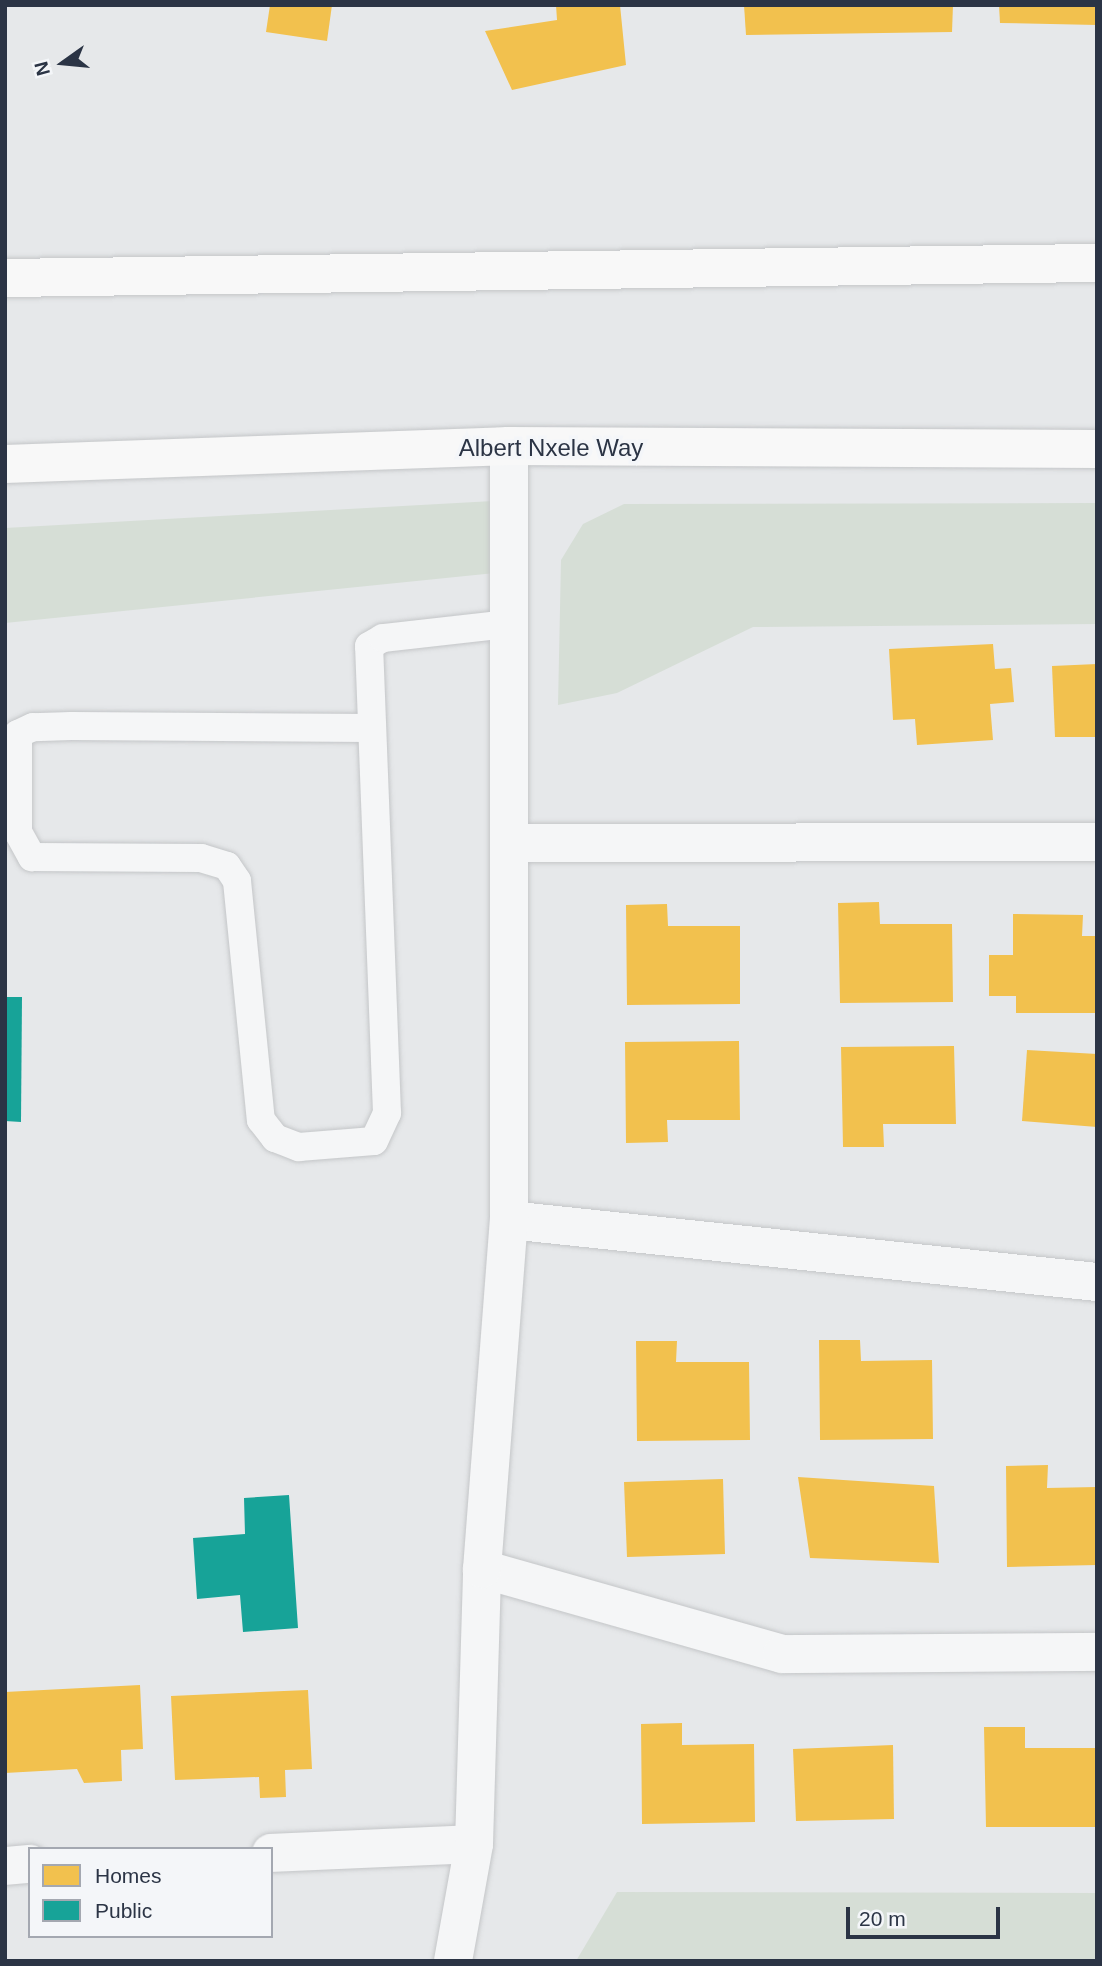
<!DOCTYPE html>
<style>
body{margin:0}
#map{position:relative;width:1102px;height:1966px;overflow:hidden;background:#e6e8ea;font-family:Helvetica,sans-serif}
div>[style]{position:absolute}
.green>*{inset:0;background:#d6ded6}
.homes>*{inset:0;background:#f2c14e}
.public>*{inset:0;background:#17a398}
.roads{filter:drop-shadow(0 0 2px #c4c6c8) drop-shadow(0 0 2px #c4c6c8)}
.service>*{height:28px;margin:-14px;padding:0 14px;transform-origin:14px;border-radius:14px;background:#f5f6f7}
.minor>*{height:38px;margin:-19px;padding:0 19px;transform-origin:19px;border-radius:19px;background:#f5f6f7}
.secondary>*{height:38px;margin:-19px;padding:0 19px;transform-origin:19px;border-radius:19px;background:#f8f8f8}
span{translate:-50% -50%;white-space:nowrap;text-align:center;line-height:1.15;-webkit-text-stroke:7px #f4f6f9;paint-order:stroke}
.street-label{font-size:24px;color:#2b3445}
.frame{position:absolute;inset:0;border:7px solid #2b3445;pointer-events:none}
.legend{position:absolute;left:28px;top:1847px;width:245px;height:91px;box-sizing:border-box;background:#f4f6f9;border:2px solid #a4a8b1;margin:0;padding:9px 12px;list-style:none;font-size:21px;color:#2b3445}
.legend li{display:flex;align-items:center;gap:14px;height:35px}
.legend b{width:35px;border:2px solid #a4a8b1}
.north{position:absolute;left:28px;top:28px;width:70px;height:70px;-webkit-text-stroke:5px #f4f6f9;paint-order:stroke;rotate:255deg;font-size:19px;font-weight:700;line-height:28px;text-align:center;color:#2b3445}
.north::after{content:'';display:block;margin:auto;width:24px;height:32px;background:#2b3445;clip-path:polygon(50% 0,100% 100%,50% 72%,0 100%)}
.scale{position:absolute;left:846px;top:1907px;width:154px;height:32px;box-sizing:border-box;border:4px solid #2b3445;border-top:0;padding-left:9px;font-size:21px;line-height:24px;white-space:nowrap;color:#2b3445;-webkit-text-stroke:5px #f4f6f9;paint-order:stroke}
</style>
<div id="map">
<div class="green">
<div style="clip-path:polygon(493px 501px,495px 573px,5px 623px,5px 528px)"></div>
<div style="clip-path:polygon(1097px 503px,1097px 624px,753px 627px,617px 693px,558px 705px,561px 560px,583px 524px,624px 504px)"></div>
<div style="clip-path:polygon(617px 1892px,1097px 1893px,1097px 1961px,576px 1961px)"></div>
</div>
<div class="homes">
<div style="clip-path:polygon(270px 5px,332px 5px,327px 41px,266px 32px)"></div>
<div style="clip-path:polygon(556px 5px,620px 5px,626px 65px,512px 90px,485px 31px,557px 20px)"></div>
<div style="clip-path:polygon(744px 5px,953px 5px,952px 32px,746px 35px)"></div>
<div style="clip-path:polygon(999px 5px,1097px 5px,1097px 25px,1000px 23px)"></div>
<div style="clip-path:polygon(993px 644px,995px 669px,1011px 668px,1014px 702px,990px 704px,993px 740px,917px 745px,915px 719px,893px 720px,889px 649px)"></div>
<div style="clip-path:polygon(1097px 664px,1097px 737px,1055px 737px,1052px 666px)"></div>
<div style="clip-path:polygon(879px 902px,880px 924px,952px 924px,953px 1002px,840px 1003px,838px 903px)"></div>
<div style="clip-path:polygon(667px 904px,668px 926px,740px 926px,740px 1004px,627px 1005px,626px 905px)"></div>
<div style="clip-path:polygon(1013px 914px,1083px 915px,1082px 936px,1097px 936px,1097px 1013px,1016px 1013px,1016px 996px,989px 996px,989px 955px,1013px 955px)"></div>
<div style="clip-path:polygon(739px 1041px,740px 1120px,667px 1120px,668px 1142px,626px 1143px,625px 1042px)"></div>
<div style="clip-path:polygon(954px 1046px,956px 1124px,883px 1124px,884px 1147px,843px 1147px,841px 1047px)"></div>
<div style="clip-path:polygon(1027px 1050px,1097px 1054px,1097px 1127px,1022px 1121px)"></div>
<div style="clip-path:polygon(819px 1340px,860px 1340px,861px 1361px,932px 1360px,933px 1439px,820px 1440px)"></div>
<div style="clip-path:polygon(636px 1341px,677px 1341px,676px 1362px,749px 1362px,750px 1440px,637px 1441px)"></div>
<div style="clip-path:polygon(1048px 1465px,1047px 1488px,1097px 1487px,1097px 1565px,1007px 1567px,1006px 1466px)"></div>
<div style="clip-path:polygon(798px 1477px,934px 1486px,939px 1563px,810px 1558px)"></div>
<div style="clip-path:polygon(723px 1479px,725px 1554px,627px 1557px,624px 1482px)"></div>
<div style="clip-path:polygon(140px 1685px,143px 1749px,121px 1750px,122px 1781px,84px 1783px,77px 1769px,5px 1773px,5px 1692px)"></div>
<div style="clip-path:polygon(308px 1690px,312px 1769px,285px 1770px,286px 1797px,260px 1798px,259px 1777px,175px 1780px,171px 1696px)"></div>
<div style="clip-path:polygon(682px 1723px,682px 1745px,754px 1744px,755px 1822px,642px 1824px,641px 1724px)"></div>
<div style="clip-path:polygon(984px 1727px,1025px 1727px,1025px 1748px,1097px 1748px,1097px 1827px,986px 1827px)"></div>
<div style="clip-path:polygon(893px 1745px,894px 1819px,796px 1821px,793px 1749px)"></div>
</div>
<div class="public">
<div style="clip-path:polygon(5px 997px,22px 997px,21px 1122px,5px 1121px)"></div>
<div style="clip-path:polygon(289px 1495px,298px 1628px,243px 1632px,240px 1595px,197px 1599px,193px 1538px,245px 1534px,244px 1498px)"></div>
</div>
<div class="roads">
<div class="service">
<div style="left:369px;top:728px;width:298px;rotate:-179.6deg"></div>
<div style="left:71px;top:726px;width:38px;rotate:178deg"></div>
<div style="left:33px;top:727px;width:17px;rotate:155deg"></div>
<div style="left:18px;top:734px;width:98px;rotate:90deg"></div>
<div style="left:18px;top:832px;width:29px;rotate:61deg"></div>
<div style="left:32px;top:857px;width:169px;rotate:0.3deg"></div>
<div style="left:201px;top:858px;width:27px;rotate:17deg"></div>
<div style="left:227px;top:866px;width:18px;rotate:56deg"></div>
<div style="left:237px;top:881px;width:240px;rotate:84.3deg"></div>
<div style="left:261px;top:1120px;width:23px;rotate:52deg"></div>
<div style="left:275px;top:1138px;width:26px;rotate:21deg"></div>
<div style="left:299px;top:1147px;width:75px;rotate:-4.6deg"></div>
<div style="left:374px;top:1141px;width:31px;rotate:-65deg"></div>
<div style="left:387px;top:1113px;width:467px;rotate:-92.2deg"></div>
<div style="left:369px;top:646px;width:16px;rotate:-30deg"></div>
<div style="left:383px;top:638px;width:126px;rotate:-6.4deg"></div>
</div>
<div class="minor">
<div style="left:510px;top:843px;width:587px;rotate:-0.1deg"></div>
<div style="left:509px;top:1220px;width:591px;rotate:6.02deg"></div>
<div style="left:482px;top:1569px;width:312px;rotate:15.8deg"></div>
<div style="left:782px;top:1654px;width:315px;rotate:-0.4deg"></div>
<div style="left:271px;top:1853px;width:203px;rotate:-2.5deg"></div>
<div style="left:5px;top:1866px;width:25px;rotate:-5deg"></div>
<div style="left:453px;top:1961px;width:119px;rotate:-79.8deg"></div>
<div style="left:474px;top:1844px;width:275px;rotate:-88.3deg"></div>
<div style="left:482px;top:1569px;width:350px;rotate:-85.6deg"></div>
<div style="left:509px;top:1220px;width:774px;rotate:-90deg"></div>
</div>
<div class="secondary">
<div style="left:5px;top:278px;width:1092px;rotate:-0.79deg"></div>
<div style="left:5px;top:464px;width:504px;rotate:-2.05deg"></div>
<div style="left:509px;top:446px;width:588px;rotate:0.29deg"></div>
</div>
</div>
<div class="street-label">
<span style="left:551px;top:448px">Albert Nxele Way</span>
</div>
<div class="frame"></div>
<ul class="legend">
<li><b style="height:19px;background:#f2c14e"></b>Homes</li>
<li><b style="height:19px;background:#17a398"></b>Public</li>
</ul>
<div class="north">N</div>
<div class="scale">20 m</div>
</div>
